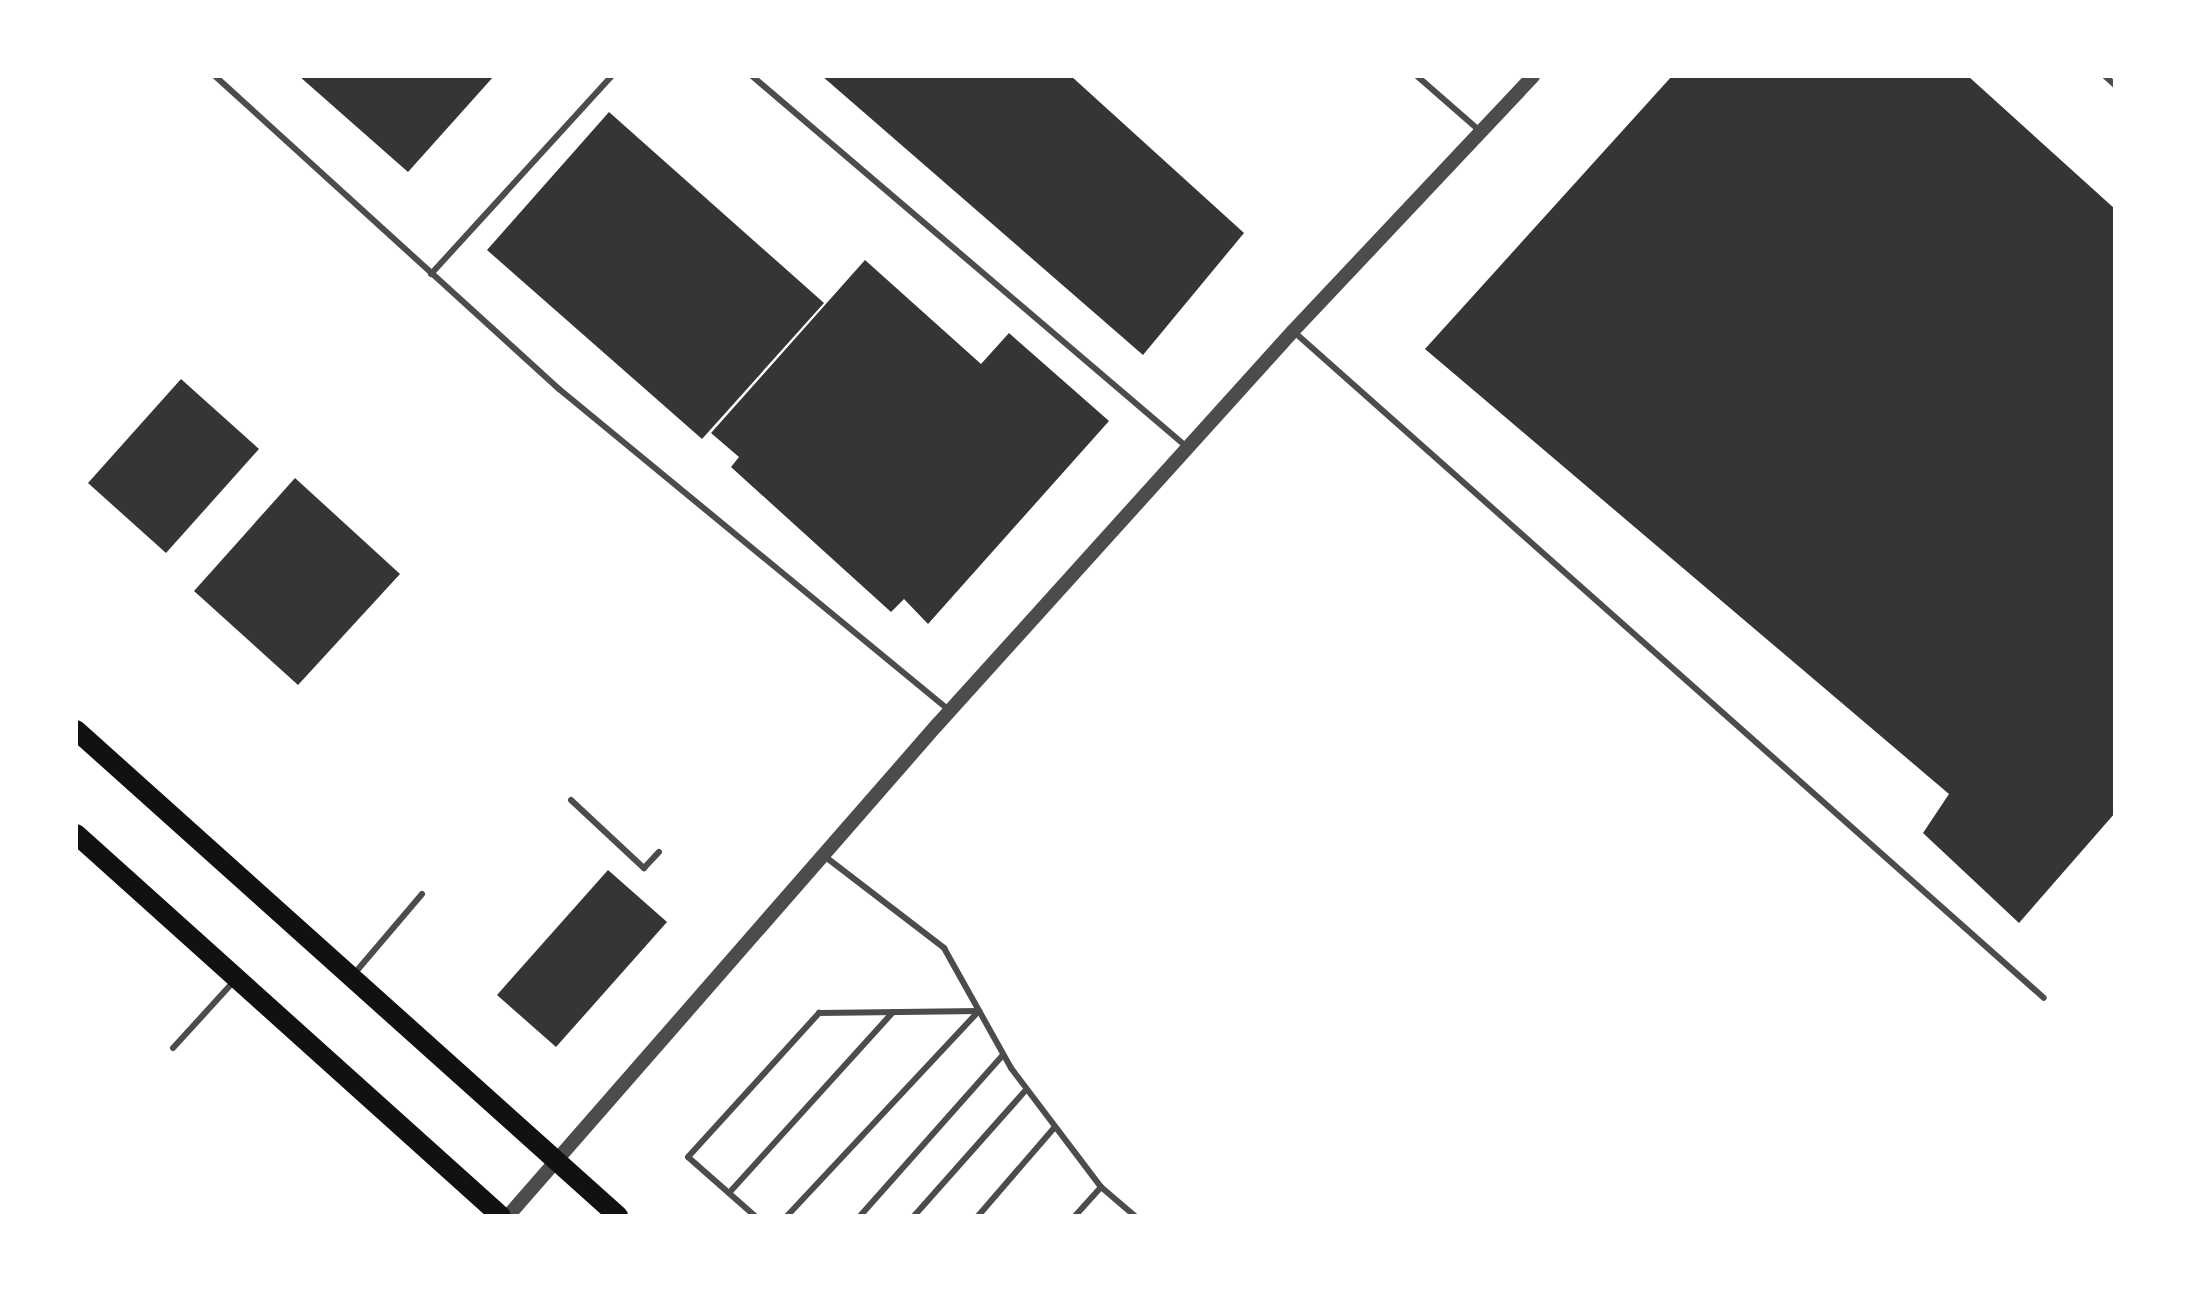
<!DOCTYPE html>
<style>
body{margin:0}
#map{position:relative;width:2191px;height:1292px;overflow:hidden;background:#fff;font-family:"Asap Condensed",sans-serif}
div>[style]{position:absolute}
.building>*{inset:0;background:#353535}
.service>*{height:6px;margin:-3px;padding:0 3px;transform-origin:3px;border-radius:3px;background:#4c4c4c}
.tertiary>*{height:14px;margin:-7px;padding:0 7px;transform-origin:7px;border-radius:7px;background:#4c4c4c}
.primary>*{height:20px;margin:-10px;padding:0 10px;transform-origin:10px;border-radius:10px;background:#111}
span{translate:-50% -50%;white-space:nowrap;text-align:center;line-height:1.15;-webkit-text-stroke:8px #fff;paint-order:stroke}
.frame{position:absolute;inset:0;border:78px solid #fff;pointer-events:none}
</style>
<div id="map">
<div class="building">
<div style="clip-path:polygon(299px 76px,494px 76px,408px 172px)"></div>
<div style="clip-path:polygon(822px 76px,1071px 76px,1244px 233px,1143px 355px)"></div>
<div style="clip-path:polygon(1672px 76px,1968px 76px,2115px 209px,2115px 813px,2019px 923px,1923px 833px,1949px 794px,1425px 349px)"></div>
<div style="clip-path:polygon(609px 112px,824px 303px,702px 439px,487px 250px)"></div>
<div style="clip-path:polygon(865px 260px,981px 364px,1009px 333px,1109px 421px,928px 624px,904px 599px,891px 612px,731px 467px,739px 457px,711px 433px)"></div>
<div style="clip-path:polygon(181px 379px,259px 449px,166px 553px,88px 483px)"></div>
<div style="clip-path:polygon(295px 478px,400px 574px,298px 685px,194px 591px)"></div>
<div style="clip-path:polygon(608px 870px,667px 922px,556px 1047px,497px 995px)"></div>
</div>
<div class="service">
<div style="left:215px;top:76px;width:465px;rotate:42.3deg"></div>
<div style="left:559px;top:389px;width:507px;rotate:39.47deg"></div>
<div style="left:752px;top:76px;width:572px;rotate:40.46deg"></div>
<div style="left:1417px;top:76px;width:82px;rotate:41.1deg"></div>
<div style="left:2105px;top:76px;width:13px;rotate:42deg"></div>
<div style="left:431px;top:274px;width:268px;rotate:-47.6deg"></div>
<div style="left:1293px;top:331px;width:1004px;rotate:41.61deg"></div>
<div style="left:571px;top:800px;width:100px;rotate:43deg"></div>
<div style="left:644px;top:868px;width:22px;rotate:-47deg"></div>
<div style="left:823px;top:855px;width:153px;rotate:37.5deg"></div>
<div style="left:944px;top:948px;width:137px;rotate:60.8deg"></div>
<div style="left:1011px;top:1068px;width:149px;rotate:52.9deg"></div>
<div style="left:1101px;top:1187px;width:45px;rotate:40.5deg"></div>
<div style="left:354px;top:974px;width:105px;rotate:-49.6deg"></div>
<div style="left:173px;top:1048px;width:92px;rotate:-47.6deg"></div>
<div style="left:729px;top:1193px;width:244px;rotate:-47.8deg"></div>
<div style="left:755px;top:1216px;width:89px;rotate:-138.6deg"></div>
<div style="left:688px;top:1157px;width:195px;rotate:-47.7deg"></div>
<div style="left:819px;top:1013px;width:160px;rotate:-0.7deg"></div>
<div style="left:787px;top:1216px;width:281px;rotate:-46.9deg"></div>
<div style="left:860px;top:1216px;width:215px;rotate:-48.4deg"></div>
<div style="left:914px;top:1216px;width:169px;rotate:-48.4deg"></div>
<div style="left:978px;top:1216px;width:116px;rotate:-49.2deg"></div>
<div style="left:1075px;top:1216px;width:39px;rotate:-48deg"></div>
</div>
<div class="tertiary">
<div style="left:508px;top:1216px;width:652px;rotate:-48.86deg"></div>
<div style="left:937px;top:725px;width:531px;rotate:-47.9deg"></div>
<div style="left:1293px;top:331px;width:350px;rotate:-46.7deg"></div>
</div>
<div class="primary">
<div style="left:76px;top:730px;width:728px;rotate:41.88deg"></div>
<div style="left:76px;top:834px;width:571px;rotate:41.95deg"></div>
</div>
<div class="frame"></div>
</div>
